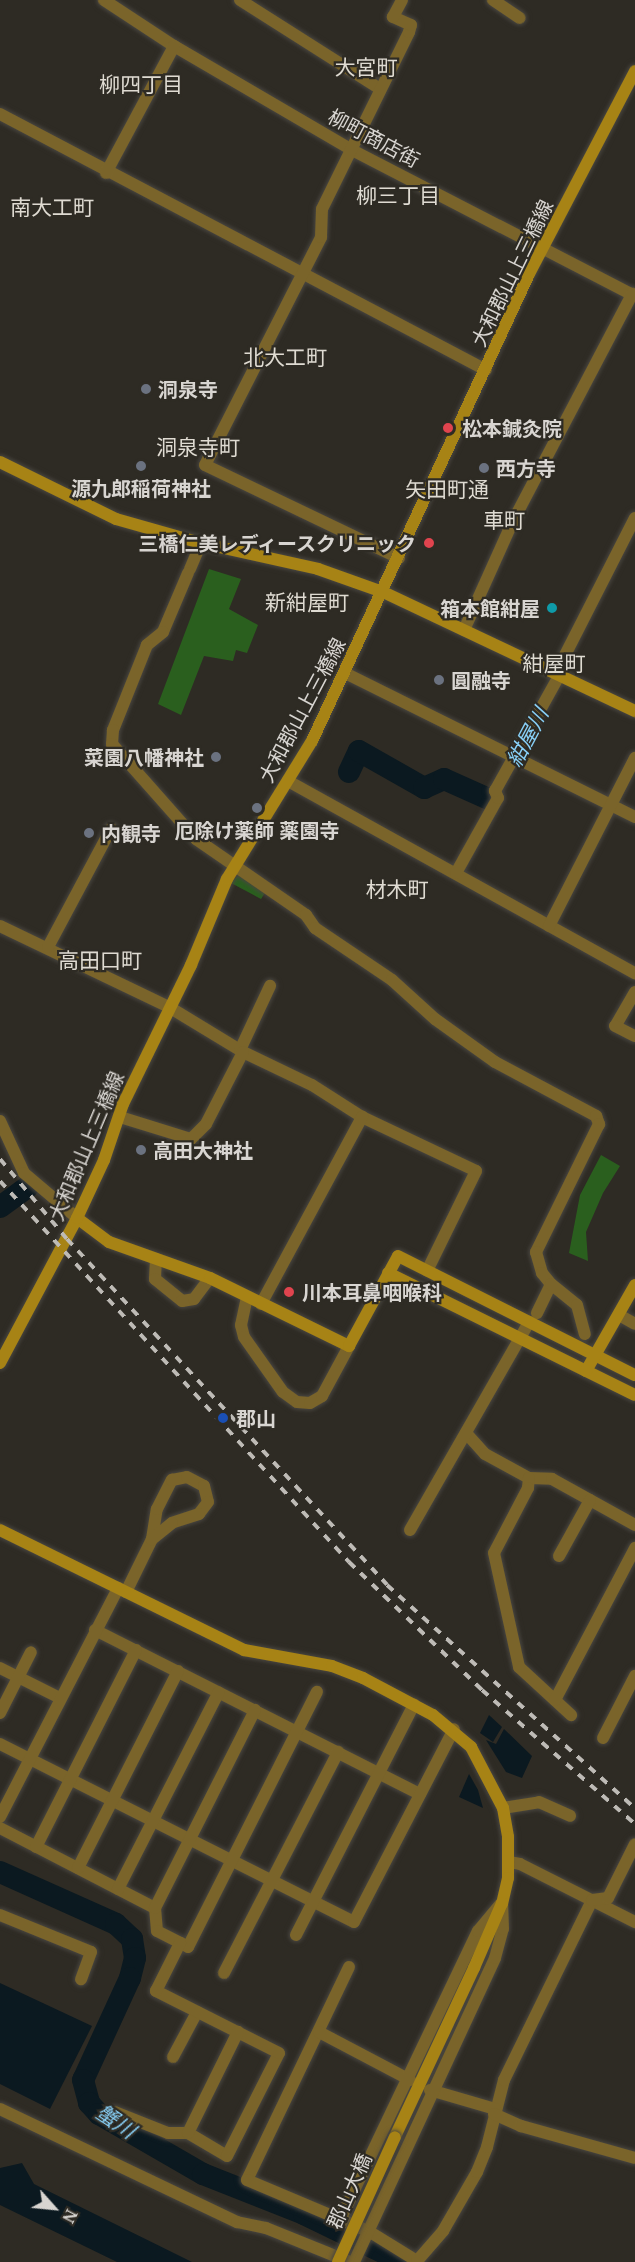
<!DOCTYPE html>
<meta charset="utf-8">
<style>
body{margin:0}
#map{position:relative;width:635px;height:2262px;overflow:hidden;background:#2e2b24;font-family:"Noto Serif","Noto Sans JP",serif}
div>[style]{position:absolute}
.green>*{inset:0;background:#2a5f1e}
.water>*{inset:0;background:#0b1920}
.river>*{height:22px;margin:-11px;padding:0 11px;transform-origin:11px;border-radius:11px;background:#0b1920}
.roads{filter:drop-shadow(0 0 2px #494640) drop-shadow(0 0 2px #494640)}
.street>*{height:12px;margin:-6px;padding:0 6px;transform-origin:6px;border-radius:6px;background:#7a642a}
.secondary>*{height:12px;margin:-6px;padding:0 6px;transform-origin:6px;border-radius:6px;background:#a78315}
.rail>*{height:4px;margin-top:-2px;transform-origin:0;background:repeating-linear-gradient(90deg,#bebbb6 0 8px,transparent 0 16px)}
.bridges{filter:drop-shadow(0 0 2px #494640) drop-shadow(0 0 2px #494640)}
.secondary-bridge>*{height:12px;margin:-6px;padding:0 6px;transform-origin:6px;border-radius:6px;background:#a78315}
.dots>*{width:16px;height:16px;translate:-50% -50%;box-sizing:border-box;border:3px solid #2e2b24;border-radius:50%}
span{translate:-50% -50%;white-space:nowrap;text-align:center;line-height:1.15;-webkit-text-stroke:4.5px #2e2b24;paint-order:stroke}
.street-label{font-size:20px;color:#d8d5d1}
.poi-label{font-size:20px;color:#d8d5d1;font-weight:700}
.left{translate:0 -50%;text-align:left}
.right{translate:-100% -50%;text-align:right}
.neighbourhood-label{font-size:21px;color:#dfdbd2}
.water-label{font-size:21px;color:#88d0f7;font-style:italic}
.north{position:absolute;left:24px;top:2178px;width:60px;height:60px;-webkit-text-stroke:4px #2e2b24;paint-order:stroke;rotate:117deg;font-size:16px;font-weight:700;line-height:24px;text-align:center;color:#d8d5d1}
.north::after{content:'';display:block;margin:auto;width:21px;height:27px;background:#d8d5d1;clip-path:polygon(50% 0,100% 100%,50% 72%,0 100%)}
</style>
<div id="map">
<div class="green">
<div style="clip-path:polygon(209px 569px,241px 579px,229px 609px,258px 625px,247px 653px,236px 650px,233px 661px,204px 656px,181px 715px,158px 704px)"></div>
<div style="clip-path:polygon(238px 875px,265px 893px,261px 899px,231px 883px)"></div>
<div style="clip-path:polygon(601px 1155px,620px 1166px,603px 1193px,586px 1232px,588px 1261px,569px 1253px,580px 1195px)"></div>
</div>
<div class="water">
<div style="clip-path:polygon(489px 1715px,502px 1727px,493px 1742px,480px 1733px)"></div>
<div style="clip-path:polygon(504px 1729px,532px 1756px,522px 1778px,506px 1772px,486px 1740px,496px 1744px)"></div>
<div style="clip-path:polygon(469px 1774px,478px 1790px,483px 1808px,459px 1797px)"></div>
<div style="clip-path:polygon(0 1983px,92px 2026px,50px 2109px,0 2084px)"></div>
<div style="clip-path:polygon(22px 2163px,34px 2184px,192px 2262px,117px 2262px,0 2205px,0 2168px)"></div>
</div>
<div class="river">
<div style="left:349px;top:772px;width:23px;rotate:-65deg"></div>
<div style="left:359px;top:751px;width:75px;rotate:29.6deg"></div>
<div style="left:424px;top:788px;width:22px;rotate:-24deg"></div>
<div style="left:444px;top:779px;width:49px;rotate:24deg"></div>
<div style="left:0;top:1207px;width:34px;rotate:-36deg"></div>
<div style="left:0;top:1872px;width:127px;rotate:24.1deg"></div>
<div style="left:116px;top:1924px;width:22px;rotate:43deg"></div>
<div style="left:132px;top:1939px;width:19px;rotate:81deg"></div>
<div style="left:135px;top:1958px;width:21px;rotate:104deg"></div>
<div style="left:130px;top:1978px;width:112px;rotate:114.7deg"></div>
<div style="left:83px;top:2080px;width:24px;rotate:75deg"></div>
<div style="left:89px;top:2103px;width:15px;rotate:48deg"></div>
<div style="left:99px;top:2114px;width:120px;rotate:30deg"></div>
<div style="left:203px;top:2174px;width:109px;rotate:21.6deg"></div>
<div style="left:304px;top:2214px;width:110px;rotate:25.9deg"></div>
</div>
<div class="roads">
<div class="street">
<div style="left:104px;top:0;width:84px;rotate:33.3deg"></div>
<div style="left:174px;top:46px;width:206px;rotate:30.3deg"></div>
<div style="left:352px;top:150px;width:318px;rotate:27.3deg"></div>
<div style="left:240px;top:0;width:166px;rotate:32.4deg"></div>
<div style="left:493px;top:0;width:32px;rotate:34deg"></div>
<div style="left:0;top:114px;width:549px;rotate:27.78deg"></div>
<div style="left:106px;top:173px;width:144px;rotate:-61.8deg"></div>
<div style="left:399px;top:558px;width:215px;rotate:-154.4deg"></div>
<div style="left:205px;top:465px;width:256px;rotate:-63deg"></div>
<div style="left:321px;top:237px;width:28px;rotate:-88deg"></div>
<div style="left:322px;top:209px;width:197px;rotate:-63.8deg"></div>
<div style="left:409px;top:32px;width:7px;rotate:-74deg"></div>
<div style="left:411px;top:25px;width:20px;rotate:-156deg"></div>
<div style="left:393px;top:17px;width:19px;rotate:-62deg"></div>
<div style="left:190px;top:569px;width:28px;rotate:-67deg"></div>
<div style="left:188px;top:573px;width:64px;rotate:113deg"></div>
<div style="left:163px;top:632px;width:21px;rotate:141deg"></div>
<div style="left:147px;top:645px;width:92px;rotate:111.8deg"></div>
<div style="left:113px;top:730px;width:14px;rotate:94deg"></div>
<div style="left:112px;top:744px;width:127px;rotate:48.5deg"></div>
<div style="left:196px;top:839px;width:134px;rotate:34.6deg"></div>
<div style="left:306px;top:915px;width:16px;rotate:55deg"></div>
<div style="left:315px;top:928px;width:93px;rotate:34deg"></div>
<div style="left:392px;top:980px;width:58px;rotate:42.2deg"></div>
<div style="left:435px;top:1019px;width:74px;rotate:35.6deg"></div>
<div style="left:495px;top:1062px;width:115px;rotate:28.1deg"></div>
<div style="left:596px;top:1116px;width:9px;rotate:69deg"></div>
<div style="left:599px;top:1124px;width:143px;rotate:116.2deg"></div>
<div style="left:536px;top:1252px;width:22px;rotate:74deg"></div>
<div style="left:542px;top:1273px;width:14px;rotate:51deg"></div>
<div style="left:464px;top:630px;width:117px;rotate:-65.8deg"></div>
<div style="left:512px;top:523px;width:259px;rotate:-62.3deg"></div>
<div style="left:345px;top:673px;width:324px;rotate:26.4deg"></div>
<div style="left:288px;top:781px;width:397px;rotate:29deg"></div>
<div style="left:456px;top:873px;width:86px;rotate:-60.8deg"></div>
<div style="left:498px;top:798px;width:8px;rotate:-113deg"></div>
<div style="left:495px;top:791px;width:132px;rotate:-60.9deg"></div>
<div style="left:559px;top:676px;width:11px;rotate:-85deg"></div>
<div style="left:560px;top:665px;width:165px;rotate:-63deg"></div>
<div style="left:0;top:926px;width:187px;rotate:25.6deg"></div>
<div style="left:169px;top:1007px;width:87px;rotate:31.3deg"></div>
<div style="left:243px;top:1052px;width:76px;rotate:25.6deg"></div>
<div style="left:312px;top:1085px;width:59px;rotate:32.6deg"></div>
<div style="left:362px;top:1117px;width:126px;rotate:25.3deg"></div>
<div style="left:476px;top:1171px;width:111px;rotate:116.1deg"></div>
<div style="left:549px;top:926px;width:189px;rotate:-62.9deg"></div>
<div style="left:48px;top:947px;width:134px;rotate:-61.9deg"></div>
<div style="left:635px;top:992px;width:39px;rotate:120deg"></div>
<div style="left:615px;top:1026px;width:22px;rotate:27deg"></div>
<div style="left:240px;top:1050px;width:71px;rotate:-64.9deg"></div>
<div style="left:120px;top:1117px;width:74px;rotate:17.2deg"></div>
<div style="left:191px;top:1139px;width:21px;rotate:-45deg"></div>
<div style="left:206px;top:1124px;width:81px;rotate:-62.8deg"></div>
<div style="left:0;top:1121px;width:57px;rotate:65.2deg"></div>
<div style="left:24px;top:1173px;width:70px;rotate:40.3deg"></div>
<div style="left:156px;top:1259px;width:20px;rotate:93deg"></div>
<div style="left:155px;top:1279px;width:35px;rotate:39deg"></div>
<div style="left:182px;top:1301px;width:12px;rotate:-9deg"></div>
<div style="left:194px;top:1299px;width:26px;rotate:-53deg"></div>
<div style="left:247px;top:1297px;width:29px;rotate:102deg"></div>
<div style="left:241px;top:1325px;width:12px;rotate:76deg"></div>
<div style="left:244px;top:1337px;width:67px;rotate:54.7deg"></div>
<div style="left:283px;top:1392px;width:17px;rotate:36deg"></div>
<div style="left:297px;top:1402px;width:13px;rotate:4deg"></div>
<div style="left:310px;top:1403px;width:14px;rotate:-30deg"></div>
<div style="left:322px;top:1396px;width:57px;rotate:-61.6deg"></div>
<div style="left:261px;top:1304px;width:213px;rotate:-61.6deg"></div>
<div style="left:537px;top:1313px;width:32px;rotate:-64deg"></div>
<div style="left:551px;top:1284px;width:33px;rotate:39deg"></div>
<div style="left:577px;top:1305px;width:30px;rotate:75deg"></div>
<div style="left:619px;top:1315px;width:18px;rotate:29deg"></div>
<div style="left:466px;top:1433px;width:28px;rotate:48deg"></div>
<div style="left:485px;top:1454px;width:50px;rotate:28.6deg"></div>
<div style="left:529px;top:1478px;width:23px;rotate:2deg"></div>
<div style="left:552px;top:1479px;width:95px;rotate:29deg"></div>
<div style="left:529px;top:1478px;width:10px;rotate:96deg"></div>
<div style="left:528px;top:1488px;width:73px;rotate:117.6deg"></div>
<div style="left:494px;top:1553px;width:117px;rotate:77.6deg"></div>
<div style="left:519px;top:1667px;width:71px;rotate:42.7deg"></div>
<div style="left:410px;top:1530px;width:240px;rotate:-60.2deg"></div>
<div style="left:559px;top:1556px;width:64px;rotate:-61deg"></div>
<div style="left:126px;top:1592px;width:59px;rotate:-63.9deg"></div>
<div style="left:152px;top:1539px;width:30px;rotate:-81deg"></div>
<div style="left:157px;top:1509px;width:33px;rotate:-63deg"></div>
<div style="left:172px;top:1480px;width:15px;rotate:-11deg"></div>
<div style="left:187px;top:1477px;width:19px;rotate:28deg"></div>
<div style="left:204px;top:1486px;width:16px;rotate:76deg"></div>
<div style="left:208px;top:1502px;width:15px;rotate:127deg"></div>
<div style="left:199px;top:1514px;width:28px;rotate:162deg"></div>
<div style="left:172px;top:1523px;width:26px;rotate:141deg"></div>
<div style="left:95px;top:1630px;width:364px;rotate:26.8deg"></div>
<div style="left:0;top:1668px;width:67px;rotate:26.6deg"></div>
<div style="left:555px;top:1700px;width:172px;rotate:-62.2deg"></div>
<div style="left:0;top:1713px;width:68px;rotate:-63.1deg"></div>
<div style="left:603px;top:1738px;width:70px;rotate:-62.7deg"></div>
<div style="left:0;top:1744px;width:396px;rotate:26.7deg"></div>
<div style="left:354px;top:1922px;width:217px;rotate:-62.6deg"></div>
<div style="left:503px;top:1808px;width:36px;rotate:-9deg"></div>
<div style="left:539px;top:1802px;width:34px;rotate:24deg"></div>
<div style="left:0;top:1817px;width:258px;rotate:-62.7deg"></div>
<div style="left:0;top:1828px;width:174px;rotate:27.3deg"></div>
<div style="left:155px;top:1908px;width:23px;rotate:85deg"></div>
<div style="left:157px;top:1931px;width:35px;rotate:27deg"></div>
<div style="left:188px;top:1947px;width:286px;rotate:-63.2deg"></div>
<div style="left:36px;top:1847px;width:221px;rotate:-63.1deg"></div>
<div style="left:509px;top:1862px;width:11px;rotate:10deg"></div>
<div style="left:520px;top:1864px;width:129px;rotate:26.8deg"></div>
<div style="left:78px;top:1868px;width:221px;rotate:-63.1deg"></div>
<div style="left:118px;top:1889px;width:221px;rotate:-62.9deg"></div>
<div style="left:155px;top:1908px;width:222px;rotate:-63.2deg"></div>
<div style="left:0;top:1915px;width:98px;rotate:22.1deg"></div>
<div style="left:91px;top:1952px;width:29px;rotate:110deg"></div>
<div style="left:296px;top:1935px;width:259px;rotate:-62.9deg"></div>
<div style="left:349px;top:1967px;width:236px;rotate:115.6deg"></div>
<div style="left:247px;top:2180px;width:134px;rotate:22.9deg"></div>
<div style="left:370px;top:2232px;width:55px;rotate:31.7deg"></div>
<div style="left:417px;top:2261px;width:40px;rotate:-49deg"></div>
<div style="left:443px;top:2231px;width:68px;rotate:-60deg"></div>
<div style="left:477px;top:2172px;width:27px;rotate:-68deg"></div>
<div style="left:487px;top:2147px;width:69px;rotate:-75.8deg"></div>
<div style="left:504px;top:2080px;width:200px;rotate:-63.9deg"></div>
<div style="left:592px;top:1900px;width:16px;rotate:-7deg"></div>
<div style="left:608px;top:1898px;width:60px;rotate:-63.4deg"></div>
<div style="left:224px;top:1973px;width:249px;rotate:-62.7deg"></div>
<div style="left:319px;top:2032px;width:103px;rotate:27.8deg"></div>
<div style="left:173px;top:2057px;width:51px;rotate:-61.9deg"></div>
<div style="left:430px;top:2090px;width:68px;rotate:16.3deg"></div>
<div style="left:0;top:2109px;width:263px;rotate:25.5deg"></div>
<div style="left:237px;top:2222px;width:30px;rotate:12deg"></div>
<div style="left:266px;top:2228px;width:91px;rotate:22deg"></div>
<div style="left:115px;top:2112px;width:57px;rotate:21.6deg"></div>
<div style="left:168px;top:2133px;width:20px"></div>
<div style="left:188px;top:2133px;width:45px;rotate:30.5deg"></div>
<div style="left:227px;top:2156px;width:115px;rotate:-63.2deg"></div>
<div style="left:279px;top:2053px;width:138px;rotate:-153.2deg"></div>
<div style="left:156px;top:1991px;width:54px;rotate:-63.4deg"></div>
<div style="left:494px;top:2114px;width:30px;rotate:24deg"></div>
<div style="left:521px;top:2126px;width:118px;rotate:15.7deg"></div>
<div style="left:188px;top:2133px;width:113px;rotate:-63.7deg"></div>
<div style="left:340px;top:2220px;width:320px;rotate:-64.5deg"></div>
<div style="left:478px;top:1931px;width:35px;rotate:-50deg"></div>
<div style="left:354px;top:2262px;width:335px;rotate:-65.1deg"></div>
<div style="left:495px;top:1958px;width:30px;rotate:-75deg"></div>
<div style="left:503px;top:1929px;width:26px;rotate:-92deg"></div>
</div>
<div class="secondary">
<div style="left:0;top:462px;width:129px;rotate:26.2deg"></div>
<div style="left:116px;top:519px;width:88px;rotate:15.8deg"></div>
<div style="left:201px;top:543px;width:120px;rotate:12.5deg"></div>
<div style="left:318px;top:569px;width:69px;rotate:19.5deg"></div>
<div style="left:383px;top:592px;width:279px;rotate:25.3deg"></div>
<div style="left:77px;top:1218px;width:40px;rotate:37deg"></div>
<div style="left:109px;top:1242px;width:107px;rotate:19.6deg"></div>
<div style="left:210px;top:1278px;width:155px;rotate:26.1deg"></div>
<div style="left:349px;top:1346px;width:102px;rotate:-61.4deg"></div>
<div style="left:398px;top:1256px;width:265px;rotate:26.7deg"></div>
<div style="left:388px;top:1273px;width:275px;rotate:26.3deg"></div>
<div style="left:0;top:1363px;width:164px;rotate:-62deg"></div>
<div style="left:77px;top:1218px;width:64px;rotate:-65deg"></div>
<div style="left:104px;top:1160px;width:59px;rotate:-71.3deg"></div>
<div style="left:123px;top:1104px;width:155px;rotate:-63.9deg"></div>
<div style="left:191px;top:965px;width:93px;rotate:-67.3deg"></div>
<div style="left:227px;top:879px;width:162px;rotate:-58.4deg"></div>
<div style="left:312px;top:741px;width:515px;rotate:-65.08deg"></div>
<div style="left:529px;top:274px;width:229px;rotate:-62.4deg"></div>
<div style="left:586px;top:1371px;width:99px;rotate:-60.3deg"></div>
<div style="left:0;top:1530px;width:272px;rotate:26.2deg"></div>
<div style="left:244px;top:1650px;width:89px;rotate:10.3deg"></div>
<div style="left:332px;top:1666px;width:33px;rotate:21deg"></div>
<div style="left:363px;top:1678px;width:79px;rotate:27.9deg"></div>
<div style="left:433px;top:1715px;width:50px;rotate:40.1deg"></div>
<div style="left:471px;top:1747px;width:69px;rotate:62.3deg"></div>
<div style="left:503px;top:1808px;width:29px;rotate:80deg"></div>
<div style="left:508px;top:1837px;width:41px;rotate:90deg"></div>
<div style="left:508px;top:1878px;width:26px;rotate:103deg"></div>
<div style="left:502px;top:1903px;width:71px;rotate:113.3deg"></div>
<div style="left:474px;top:1968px;width:187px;rotate:115.1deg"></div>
</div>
</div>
<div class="rail">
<div style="left:0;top:1159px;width:104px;rotate:50.1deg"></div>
<div style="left:67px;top:1239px;width:471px;rotate:47.2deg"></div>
<div style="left:387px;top:1585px;width:334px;rotate:42deg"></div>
<div style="left:0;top:1181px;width:517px;rotate:47.51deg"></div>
<div style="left:349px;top:1562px;width:185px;rotate:43.9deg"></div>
<div style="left:482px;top:1690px;width:203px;rotate:41.2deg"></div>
</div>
<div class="bridges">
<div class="secondary-bridge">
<div style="left:338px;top:2262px;width:137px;rotate:-65.5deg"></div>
</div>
</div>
<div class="dots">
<div style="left:146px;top:389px;background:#6b7280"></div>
<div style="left:448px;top:428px;background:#e0444e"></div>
<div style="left:141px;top:466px;background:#6b7280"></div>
<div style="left:484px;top:468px;background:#6b7280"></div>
<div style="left:429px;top:543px;background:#e0444e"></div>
<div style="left:552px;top:608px;background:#0f9aa8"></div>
<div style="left:439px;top:680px;background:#6b7280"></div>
<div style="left:216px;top:757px;background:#6b7280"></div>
<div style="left:257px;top:808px;background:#6b7280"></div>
<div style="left:89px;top:833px;background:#6b7280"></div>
<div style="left:141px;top:1150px;background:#6b7280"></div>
<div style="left:289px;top:1292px;background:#e0444e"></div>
<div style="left:223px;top:1418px;background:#1a4fb4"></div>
</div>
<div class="street-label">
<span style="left:374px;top:138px;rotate:28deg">柳町商店街</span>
<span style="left:512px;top:273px;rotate:-64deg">大和郡山上三橋線</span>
<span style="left:302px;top:710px;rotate:-62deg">大和郡山上三橋線</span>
<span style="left:86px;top:1146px;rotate:-67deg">大和郡山上三橋線</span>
<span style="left:349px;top:2191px;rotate:-66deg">郡山大橋</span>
</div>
<div class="poi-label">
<span class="left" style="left:158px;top:389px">洞泉寺</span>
<span class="left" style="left:462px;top:428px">松本鍼灸院</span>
<span class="left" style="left:496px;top:468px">西方寺</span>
<span style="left:141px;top:488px">源九郎稲荷神社</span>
<span class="right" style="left:416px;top:543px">三橋仁美レディースクリニック</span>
<span class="right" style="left:540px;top:608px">箱本館紺屋</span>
<span class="left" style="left:451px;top:680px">圓融寺</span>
<span class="right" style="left:204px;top:757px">菜園八幡神社</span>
<span style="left:257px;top:830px">厄除け薬師 薬園寺</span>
<span class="left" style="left:101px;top:833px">内観寺</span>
<span class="left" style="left:153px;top:1150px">高田大神社</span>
<span class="left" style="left:302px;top:1292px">川本耳鼻咽喉科</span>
<span class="left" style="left:236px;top:1418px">郡山</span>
</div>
<div class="neighbourhood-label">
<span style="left:366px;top:67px">大宮町</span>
<span style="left:141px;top:84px">柳四丁目</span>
<span style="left:398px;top:195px">柳三丁目</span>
<span style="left:52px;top:207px">南大工町</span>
<span style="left:285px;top:357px">北大工町</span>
<span style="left:198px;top:447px">洞泉寺町</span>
<span style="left:447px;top:489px">矢田町通</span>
<span style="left:504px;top:520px">車町</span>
<span style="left:307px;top:602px">新紺屋町</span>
<span style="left:554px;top:663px">紺屋町</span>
<span style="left:397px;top:889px">材木町</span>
<span style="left:100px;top:960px">高田口町</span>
</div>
<div class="water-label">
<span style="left:527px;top:737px;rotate:-62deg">紺屋川</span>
<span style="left:116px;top:2121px;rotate:34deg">蟹川</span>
</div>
<div class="north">N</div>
</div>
